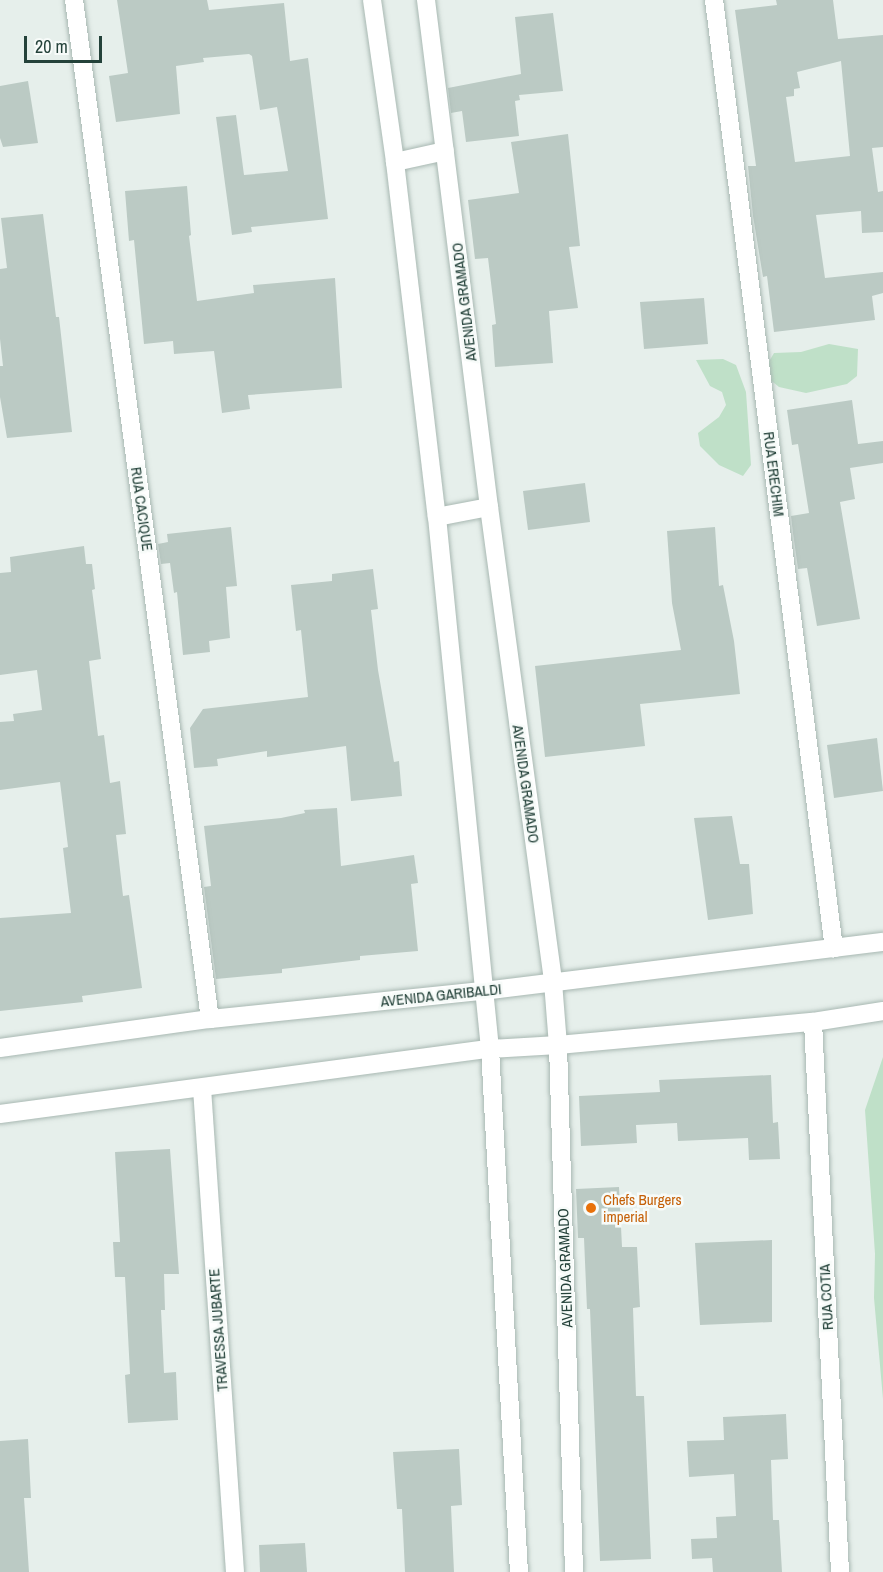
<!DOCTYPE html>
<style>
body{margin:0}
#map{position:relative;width:883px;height:1572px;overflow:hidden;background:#e6efeb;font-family:"Archivo Narrow",sans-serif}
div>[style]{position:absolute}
.green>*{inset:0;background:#bfe0c8}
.building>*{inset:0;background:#bbcac4}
.roads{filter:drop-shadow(0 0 2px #a8b8b2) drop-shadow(0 0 2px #a8b8b2)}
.street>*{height:18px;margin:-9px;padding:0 9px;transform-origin:9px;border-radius:9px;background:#fff}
.secondary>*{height:18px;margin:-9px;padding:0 9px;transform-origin:9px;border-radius:9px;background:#fff}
.dots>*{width:16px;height:16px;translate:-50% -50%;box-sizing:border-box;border:3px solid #f7fbf9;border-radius:50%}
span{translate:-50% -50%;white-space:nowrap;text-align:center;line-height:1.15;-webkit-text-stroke:5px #f7fbf9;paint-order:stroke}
.street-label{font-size:15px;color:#24423a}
.food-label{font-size:15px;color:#c56008}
.left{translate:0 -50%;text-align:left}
.scale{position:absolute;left:24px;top:36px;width:78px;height:27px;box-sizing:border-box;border:3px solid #24423a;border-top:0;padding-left:8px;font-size:18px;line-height:21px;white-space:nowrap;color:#24423a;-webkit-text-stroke:4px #f7fbf9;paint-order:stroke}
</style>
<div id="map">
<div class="green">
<div style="clip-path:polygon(829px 344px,858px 349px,857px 376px,847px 384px,806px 393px,779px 387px,768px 378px,767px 365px,774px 353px,801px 352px)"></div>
<div style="clip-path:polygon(723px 359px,736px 365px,746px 392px,751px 465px,743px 476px,719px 465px,700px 446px,698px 433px,719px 417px,726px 405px,722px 392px,710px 386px,696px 360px)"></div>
<div style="clip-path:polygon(883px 1057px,883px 1399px,874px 1298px,875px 1254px,865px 1110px)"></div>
</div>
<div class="building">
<div style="clip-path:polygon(117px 0,207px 0,209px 10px,284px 3px,290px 61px,308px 58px,328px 219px,251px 227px,252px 232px,232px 235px,216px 117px,236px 115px,244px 175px,288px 171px,277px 107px,260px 110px,252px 56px,249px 54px,203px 58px,204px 62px,176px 66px,180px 114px,116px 122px,109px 76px,128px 73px)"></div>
<div style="clip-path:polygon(evenodd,776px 0,833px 0,838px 39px,883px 35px,883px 147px,872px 148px,878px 192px,883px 191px,883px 232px,862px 233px,861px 211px,816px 215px,825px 278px,883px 272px,883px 293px,872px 296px,875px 320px,774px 332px,767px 276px,763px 277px,753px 216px,748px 166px,756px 166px,735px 10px,777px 5px,776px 0,841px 61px,850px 156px,795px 162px,786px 97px,794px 96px,794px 89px,800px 88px,797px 72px,841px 61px)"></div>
<div style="clip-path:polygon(553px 13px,563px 91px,519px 95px,520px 100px,515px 101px,519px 136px,466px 142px,462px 111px,451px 113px,448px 88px,521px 74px,515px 17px)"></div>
<div style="clip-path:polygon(28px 81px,38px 143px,3px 147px,0 138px,0 86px)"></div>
<div style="clip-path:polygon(568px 134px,580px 246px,569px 247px,578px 308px,549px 311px,553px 363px,495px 367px,492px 325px,496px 324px,488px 258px,475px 259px,468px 200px,519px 193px,511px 142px)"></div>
<div style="clip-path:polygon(187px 186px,191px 235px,189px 236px,197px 301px,254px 293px,253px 285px,335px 278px,342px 388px,248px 395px,250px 409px,222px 413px,214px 351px,174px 354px,173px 341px,144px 344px,134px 240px,129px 241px,125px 191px)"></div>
<div style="clip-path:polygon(43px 214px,56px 317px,59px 317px,72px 432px,7px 438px,0 397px,0 366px,3px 366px,0 339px,0 269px,7px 268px,1px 218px)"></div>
<div style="clip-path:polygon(704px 298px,708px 344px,644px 349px,640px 302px)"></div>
<div style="clip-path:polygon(852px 400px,858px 444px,883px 441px,883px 463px,850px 468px,855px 499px,840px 502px,860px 619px,817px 626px,807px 568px,798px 569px,793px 533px,791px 516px,809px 513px,798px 444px,792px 445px,787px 410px)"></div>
<div style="clip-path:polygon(585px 483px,590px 522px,528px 530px,523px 491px)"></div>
<div style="clip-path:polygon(231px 527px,237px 586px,226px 587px,230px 638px,209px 641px,210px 652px,183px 655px,177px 592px,174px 593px,170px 563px,161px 564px,158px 544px,168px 542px,167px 534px)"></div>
<div style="clip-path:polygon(715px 527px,719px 586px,723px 585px,734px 641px,740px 694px,640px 704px,645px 746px,545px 757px,535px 666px,681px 650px,672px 603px,667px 531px)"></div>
<div style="clip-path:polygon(84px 546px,86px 564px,92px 564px,95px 589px,92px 590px,101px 659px,89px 661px,98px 736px,104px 735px,110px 783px,120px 781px,126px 834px,116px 835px,123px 896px,129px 895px,142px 988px,82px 996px,83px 1002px,0 1011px,0 918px,71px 913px,63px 848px,68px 847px,60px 782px,0 790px,0 722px,14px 721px,13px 714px,42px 710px,37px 670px,0 675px,0 573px,11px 572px,10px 557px)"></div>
<div style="clip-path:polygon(373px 569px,378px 609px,371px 610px,378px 670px,394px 762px,399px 761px,402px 796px,351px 801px,346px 746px,267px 757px,267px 751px,217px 759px,218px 766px,194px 768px,190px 728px,203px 709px,308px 697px,301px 630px,296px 631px,291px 585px,332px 581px,332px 574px)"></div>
<div style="clip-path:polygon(877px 738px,883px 791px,834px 798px,827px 745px)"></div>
<div style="clip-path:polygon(337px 808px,341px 866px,414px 855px,418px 883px,411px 884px,418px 951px,360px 956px,360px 960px,282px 969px,282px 973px,216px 979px,204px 887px,211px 886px,204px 826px,281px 818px,305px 813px,304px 810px)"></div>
<div style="clip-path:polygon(732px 816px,740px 864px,749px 864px,753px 914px,708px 920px,694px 818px)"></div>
<div style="clip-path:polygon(771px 1075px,773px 1123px,778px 1122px,780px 1159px,749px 1160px,748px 1138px,678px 1141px,677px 1123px,636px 1125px,637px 1143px,581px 1146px,579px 1096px,660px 1092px,659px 1080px)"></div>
<div style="clip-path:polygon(170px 1149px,179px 1274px,164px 1274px,165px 1310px,161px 1310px,164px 1373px,176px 1372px,178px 1420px,128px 1423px,125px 1375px,130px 1374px,125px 1277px,115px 1277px,113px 1242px,120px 1242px,115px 1152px)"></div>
<div style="clip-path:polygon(619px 1187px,622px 1247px,637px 1247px,640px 1307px,633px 1308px,636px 1396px,644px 1396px,651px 1559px,600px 1561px,590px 1309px,587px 1309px,584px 1238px,578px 1238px,576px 1189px)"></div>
<div style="clip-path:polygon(772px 1240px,772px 1322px,700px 1325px,695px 1243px)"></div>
<div style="clip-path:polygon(786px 1414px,788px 1459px,771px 1460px,773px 1520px,779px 1520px,782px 1572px,713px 1572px,712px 1558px,692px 1559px,691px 1539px,717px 1538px,716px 1517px,736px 1516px,734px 1474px,689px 1477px,687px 1441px,724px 1440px,723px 1417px)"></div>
<div style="clip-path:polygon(28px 1439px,31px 1498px,24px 1498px,29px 1572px,0 1572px,0 1441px)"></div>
<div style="clip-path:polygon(459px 1449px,462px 1505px,451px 1506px,454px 1572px,405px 1572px,402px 1509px,397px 1509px,393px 1452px)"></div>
<div style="clip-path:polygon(305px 1543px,307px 1572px,260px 1572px,259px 1545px)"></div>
</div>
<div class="roads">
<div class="street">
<div style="left:74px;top:0;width:1028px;rotate:82.4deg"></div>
<div style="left:714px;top:0;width:956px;rotate:82.79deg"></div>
<div style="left:813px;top:1022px;width:551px;rotate:87.19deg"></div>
<div style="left:202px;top:1088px;width:485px;rotate:86.1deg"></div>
</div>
<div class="secondary">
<div style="left:372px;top:0;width:164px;rotate:81.9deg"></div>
<div style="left:395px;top:162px;width:357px;rotate:83.3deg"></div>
<div style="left:437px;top:517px;width:535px;rotate:84.31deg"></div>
<div style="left:490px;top:1049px;width:524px;rotate:86.83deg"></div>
<div style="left:426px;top:0;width:511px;rotate:82.92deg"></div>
<div style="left:489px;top:507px;width:479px;rotate:82.3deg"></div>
<div style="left:553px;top:982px;width:63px;rotate:85.5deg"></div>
<div style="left:558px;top:1045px;width:527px;rotate:88.26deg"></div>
<div style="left:395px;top:162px;width:51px;rotate:-12.4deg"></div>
<div style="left:437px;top:517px;width:53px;rotate:-10.9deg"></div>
<div style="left:0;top:1048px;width:212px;rotate:-7.9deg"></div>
<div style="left:210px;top:1019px;width:274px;rotate:-5.9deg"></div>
<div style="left:483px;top:991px;width:403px;rotate:-7deg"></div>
<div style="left:0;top:1114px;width:494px;rotate:-7.6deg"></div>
<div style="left:490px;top:1049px;width:68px;rotate:-3.4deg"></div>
<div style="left:558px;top:1045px;width:256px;rotate:-5.2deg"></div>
<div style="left:813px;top:1022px;width:71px;rotate:-8.9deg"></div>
</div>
</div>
<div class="dots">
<div style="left:591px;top:1208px;background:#e8710a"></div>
</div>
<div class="street-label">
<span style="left:464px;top:302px;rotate:-97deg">AVENIDA GRAMADO</span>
<span style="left:774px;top:474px;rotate:83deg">RUA ERECHIM</span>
<span style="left:142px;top:509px;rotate:82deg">RUA CACIQUE</span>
<span style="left:526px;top:784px;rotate:82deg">AVENIDA GRAMADO</span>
<span style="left:441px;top:995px;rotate:-6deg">AVENIDA GARIBALDI</span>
<span style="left:565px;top:1268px;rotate:-92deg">AVENIDA GRAMADO</span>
<span style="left:826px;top:1297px;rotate:-93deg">RUA COTIA</span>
<span style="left:218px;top:1330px;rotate:-94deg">TRAVESSA JUBARTE</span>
</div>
<div class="food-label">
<span class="left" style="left:603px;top:1208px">Chefs Burgers<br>imperial</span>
</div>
<div class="scale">20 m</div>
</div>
